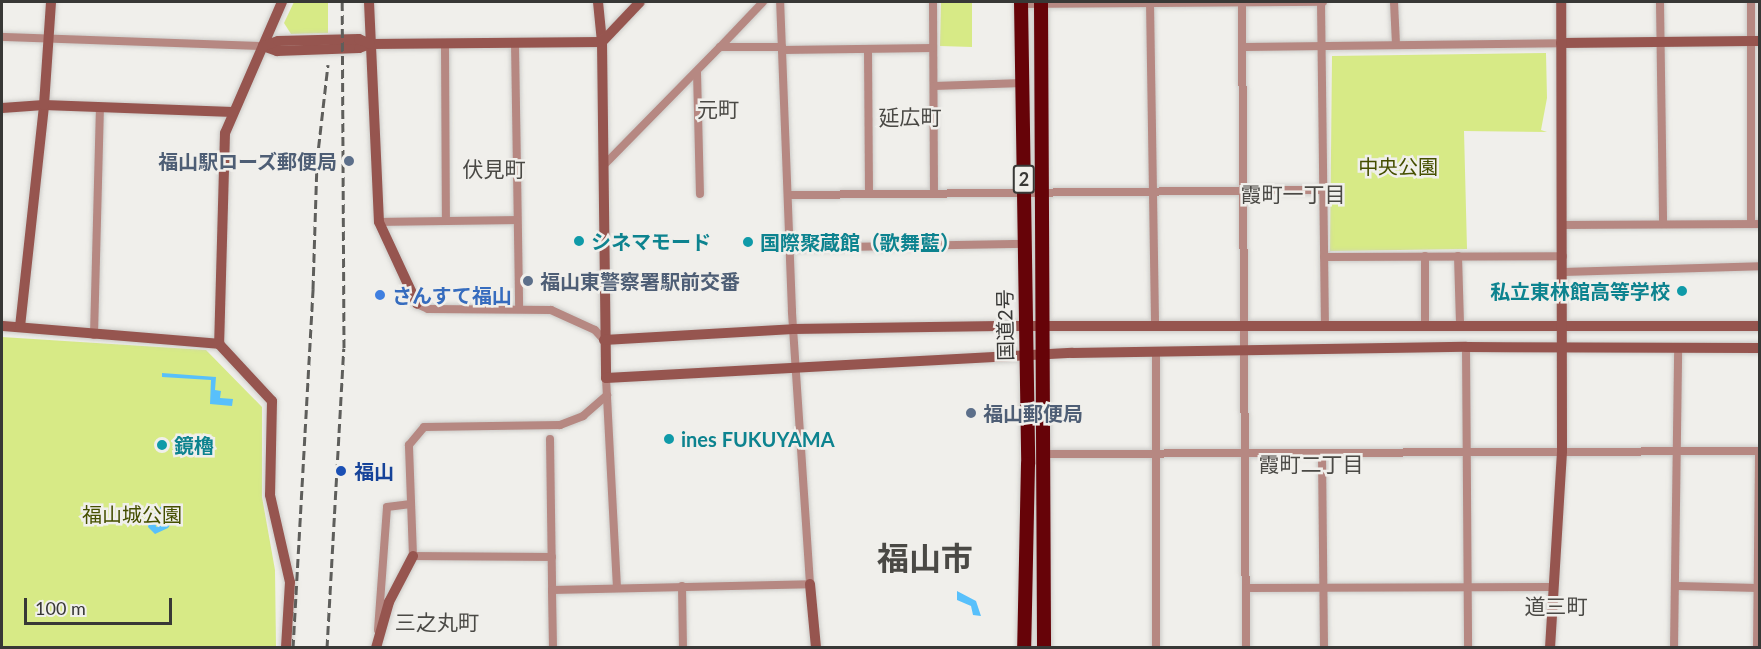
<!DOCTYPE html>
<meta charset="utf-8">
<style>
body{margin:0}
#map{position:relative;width:1761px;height:649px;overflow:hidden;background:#f0efeb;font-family:Lato,"Noto Sans JP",sans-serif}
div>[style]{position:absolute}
.green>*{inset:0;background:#d7ea86}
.water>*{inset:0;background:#58c0fb}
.roads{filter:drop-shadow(0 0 2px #cbcac7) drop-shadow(0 0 2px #cbcac7)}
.street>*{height:8px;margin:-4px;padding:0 4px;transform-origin:4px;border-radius:4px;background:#b68882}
.secondary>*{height:10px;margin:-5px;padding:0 5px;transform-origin:5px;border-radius:5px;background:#96554f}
.highway>*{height:14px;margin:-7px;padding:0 7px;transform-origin:7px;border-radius:7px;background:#660308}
.rail>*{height:3px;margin-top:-1.5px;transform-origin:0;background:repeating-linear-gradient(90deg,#5e5e5b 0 9px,transparent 0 13.5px)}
.dots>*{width:16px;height:16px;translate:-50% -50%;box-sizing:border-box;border:3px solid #f0efeb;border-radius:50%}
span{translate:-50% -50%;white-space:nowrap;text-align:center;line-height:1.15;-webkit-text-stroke:5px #f0efeb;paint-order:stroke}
.shield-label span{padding:2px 4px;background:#f0efeb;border:2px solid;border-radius:4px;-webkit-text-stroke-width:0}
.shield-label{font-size:18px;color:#383836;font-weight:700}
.service-label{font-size:20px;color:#4e5e75;font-weight:700}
.right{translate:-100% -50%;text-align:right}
.left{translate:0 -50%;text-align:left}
.park-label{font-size:20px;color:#454f00}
.culture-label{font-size:20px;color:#0d838f;font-weight:700}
.shop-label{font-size:20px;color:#366cbe;font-weight:700}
.street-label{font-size:20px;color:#383836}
.transit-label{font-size:20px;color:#164399;font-weight:700}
.neighbourhood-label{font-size:21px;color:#4a4945}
.town-label{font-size:32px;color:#4a4945;font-weight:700}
.frame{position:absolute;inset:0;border:3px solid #383836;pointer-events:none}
.scale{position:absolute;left:24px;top:598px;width:148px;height:27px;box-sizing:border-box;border:3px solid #383836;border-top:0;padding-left:8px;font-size:18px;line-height:21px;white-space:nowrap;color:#383836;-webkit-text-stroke:4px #f0efeb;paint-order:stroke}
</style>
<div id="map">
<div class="green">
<div style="clip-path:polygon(294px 2px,328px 2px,328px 33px,291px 34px,284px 23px)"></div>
<div style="clip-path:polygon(941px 2px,972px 2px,972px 47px,940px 46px)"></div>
<div style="clip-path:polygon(1546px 53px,1547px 98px,1541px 130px,1547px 132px,1464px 131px,1467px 249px,1330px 251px,1332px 56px)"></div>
<div style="clip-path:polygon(2px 337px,206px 350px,262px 407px,262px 497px,275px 570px,276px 647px,2px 647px)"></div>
</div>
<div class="water">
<div style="clip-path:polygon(162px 373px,216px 377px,215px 390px,221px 391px,220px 398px,233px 399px,232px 406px,210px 404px,211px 380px,162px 377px)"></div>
<div style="clip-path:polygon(evenodd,163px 504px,171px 506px,174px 519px,168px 528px,155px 534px,148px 527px,149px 520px,163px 504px,164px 509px,169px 511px,170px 520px,156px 527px,155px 517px,164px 509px)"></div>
<div style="clip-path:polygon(957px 591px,976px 601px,981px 616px,973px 615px,971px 606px,957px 600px)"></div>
</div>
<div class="roads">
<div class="street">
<div style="left:933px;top:2px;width:191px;rotate:89.7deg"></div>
<div style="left:1150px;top:2px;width:325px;rotate:89.1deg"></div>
<div style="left:1242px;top:2px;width:646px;rotate:89.65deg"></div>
<div style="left:1321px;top:2px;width:323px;rotate:89.3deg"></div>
<div style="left:1394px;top:2px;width:42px;rotate:87.3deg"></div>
<div style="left:1660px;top:2px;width:222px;rotate:89.2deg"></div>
<div style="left:1751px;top:2px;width:222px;rotate:90deg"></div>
<div style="left:1021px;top:4px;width:302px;rotate:-0.4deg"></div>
<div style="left:2px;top:37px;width:261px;rotate:2deg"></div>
<div style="left:515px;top:43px;width:265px;rotate:89.1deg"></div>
<div style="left:445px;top:44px;width:176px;rotate:89.7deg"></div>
<div style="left:720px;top:47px;width:62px;rotate:-46.3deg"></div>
<div style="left:1244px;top:47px;width:317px;rotate:-0.7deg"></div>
<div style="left:868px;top:49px;width:145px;rotate:89.6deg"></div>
<div style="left:782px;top:50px;width:151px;rotate:-0.8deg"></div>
<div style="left:697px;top:72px;width:122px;rotate:88.6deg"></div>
<div style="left:934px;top:86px;width:89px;rotate:-1.9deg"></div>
<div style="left:604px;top:165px;width:165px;rotate:-45.5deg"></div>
<div style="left:720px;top:47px;width:62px"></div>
<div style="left:788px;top:195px;width:535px;rotate:-0.54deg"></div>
<div style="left:379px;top:222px;width:137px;rotate:-0.8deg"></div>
<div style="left:1563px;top:225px;width:197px;rotate:-0.3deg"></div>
<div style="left:790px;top:248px;width:234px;rotate:-1deg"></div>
<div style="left:1458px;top:256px;width:68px;rotate:88.3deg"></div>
<div style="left:1324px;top:257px;width:239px;rotate:-0.2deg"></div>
<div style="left:1563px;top:272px;width:197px;rotate:-1.7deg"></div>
<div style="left:417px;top:304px;width:12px;rotate:24deg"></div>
<div style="left:428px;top:309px;width:123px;rotate:0.5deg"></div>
<div style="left:551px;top:310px;width:48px;rotate:24.4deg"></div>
<div style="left:595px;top:330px;width:13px;rotate:48deg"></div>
<div style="left:1425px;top:324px;width:68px;rotate:-90deg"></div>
<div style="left:94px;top:335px;width:227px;rotate:-88.5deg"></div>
<div style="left:1466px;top:347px;width:301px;rotate:89.6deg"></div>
<div style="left:606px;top:378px;width:210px;rotate:87deg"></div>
<div style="left:550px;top:439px;width:151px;rotate:89.2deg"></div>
<div style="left:1045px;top:454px;width:715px;rotate:-0.24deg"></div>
<div style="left:1322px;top:455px;width:193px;rotate:89.4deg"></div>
<div style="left:552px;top:557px;width:139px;rotate:-179.6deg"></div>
<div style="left:413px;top:556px;width:111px;rotate:-92.1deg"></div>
<div style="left:409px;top:445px;width:23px;rotate:-50deg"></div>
<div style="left:424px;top:427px;width:136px;rotate:-0.8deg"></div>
<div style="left:560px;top:425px;width:25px;rotate:-21deg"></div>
<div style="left:583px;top:416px;width:32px;rotate:-41deg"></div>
<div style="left:682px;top:586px;width:62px;rotate:89.1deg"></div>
<div style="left:1678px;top:586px;width:80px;rotate:1.4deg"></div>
<div style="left:1247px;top:588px;width:305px;rotate:-0.2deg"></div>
<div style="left:378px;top:630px;width:123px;rotate:-85.8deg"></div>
<div style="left:387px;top:507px;width:24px;rotate:-7deg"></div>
<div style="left:553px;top:648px;width:58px;rotate:-91deg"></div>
<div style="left:552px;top:590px;width:258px;rotate:-1.3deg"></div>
<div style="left:810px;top:584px;width:274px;rotate:-93.8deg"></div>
<div style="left:792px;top:311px;width:309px;rotate:-92.2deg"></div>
<div style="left:1156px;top:648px;width:294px;rotate:-90deg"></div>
<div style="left:1674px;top:648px;width:301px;rotate:-89.2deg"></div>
<div style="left:1757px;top:648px;width:197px;rotate:-89.4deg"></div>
</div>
<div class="secondary">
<div style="left:282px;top:2px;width:143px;rotate:113.5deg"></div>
<div style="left:225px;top:133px;width:211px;rotate:91.6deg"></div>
<div style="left:219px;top:344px;width:78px;rotate:47.1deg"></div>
<div style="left:272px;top:401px;width:94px;rotate:91.2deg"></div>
<div style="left:270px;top:495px;width:89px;rotate:77.1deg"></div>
<div style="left:290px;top:582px;width:66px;rotate:93.5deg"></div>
<div style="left:369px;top:2px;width:220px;rotate:87.4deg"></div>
<div style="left:379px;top:222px;width:90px;rotate:65.1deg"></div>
<div style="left:598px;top:2px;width:40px;rotate:84.3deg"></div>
<div style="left:602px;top:42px;width:336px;rotate:89.3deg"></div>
<div style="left:606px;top:378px;width:467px;rotate:-3.1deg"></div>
<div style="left:1072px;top:353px;width:394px;rotate:-0.9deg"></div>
<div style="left:1466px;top:347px;width:294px;rotate:0.2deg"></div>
<div style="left:1561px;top:43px;width:199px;rotate:-0.6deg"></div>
<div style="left:263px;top:46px;width:15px;rotate:20deg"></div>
<div style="left:277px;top:51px;width:82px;rotate:-2.1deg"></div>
<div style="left:359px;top:48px;width:12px;rotate:-20deg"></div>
<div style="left:370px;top:44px;width:232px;rotate:-0.5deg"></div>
<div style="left:602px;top:42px;width:55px;rotate:-46.5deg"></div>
<div style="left:263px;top:46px;width:16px;rotate:-18deg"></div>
<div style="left:278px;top:41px;width:81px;rotate:-1.4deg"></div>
<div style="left:359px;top:39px;width:12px;rotate:24deg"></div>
<div style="left:2px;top:108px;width:42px;rotate:-4.1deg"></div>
<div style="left:44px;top:105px;width:189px;rotate:2.1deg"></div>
<div style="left:2px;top:326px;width:218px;rotate:4.7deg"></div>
<div style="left:20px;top:327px;width:223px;rotate:-83.8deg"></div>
<div style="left:44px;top:105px;width:103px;rotate:-86.1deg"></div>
<div style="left:604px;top:340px;width:189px;rotate:-3.3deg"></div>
<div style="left:793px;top:329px;width:206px;rotate:-0.8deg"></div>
<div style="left:999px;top:326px;width:761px"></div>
<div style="left:810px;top:584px;width:64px;rotate:84.6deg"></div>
<div style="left:376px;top:648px;width:48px;rotate:-74.2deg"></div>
<div style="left:389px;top:602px;width:52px;rotate:-62.4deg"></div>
<div style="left:1550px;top:648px;width:197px;rotate:-86.5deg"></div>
<div style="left:1562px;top:451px;width:449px;rotate:-90.1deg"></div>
</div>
<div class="highway">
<div style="left:1021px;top:2px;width:462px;rotate:89.1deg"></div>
<div style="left:1028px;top:464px;width:184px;rotate:91.2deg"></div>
<div style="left:1041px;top:2px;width:646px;rotate:89.73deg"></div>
</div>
</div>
<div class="rail">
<div style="left:293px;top:648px;width:360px;rotate:-86.8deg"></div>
<div style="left:313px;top:289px;width:128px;rotate:-88.2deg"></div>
<div style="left:317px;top:161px;width:97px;rotate:-83.5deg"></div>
<div style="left:327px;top:648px;width:300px;rotate:-86.8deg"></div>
<div style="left:344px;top:348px;width:346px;rotate:-90.3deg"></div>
</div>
<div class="dots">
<div style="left:349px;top:161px;background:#5c6f8a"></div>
<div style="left:579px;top:241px;background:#0f9aa8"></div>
<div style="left:748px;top:242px;background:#0f9aa8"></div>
<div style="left:528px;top:281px;background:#5c6f8a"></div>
<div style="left:1682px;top:291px;background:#0f9aa8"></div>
<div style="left:380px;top:295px;background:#3f7fe0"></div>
<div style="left:971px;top:413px;background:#5c6f8a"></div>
<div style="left:669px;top:439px;background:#0f9aa8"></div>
<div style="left:162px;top:445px;background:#0f9aa8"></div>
<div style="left:341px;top:471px;background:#1a4fb4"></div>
</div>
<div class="shield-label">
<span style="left:1024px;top:179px">2</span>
</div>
<div class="service-label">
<span class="right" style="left:337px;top:161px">福山駅ローズ郵便局</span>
<span class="left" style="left:540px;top:281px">福山東警察署駅前交番</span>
<span class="left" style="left:983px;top:413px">福山郵便局</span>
</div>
<div class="park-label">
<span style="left:1398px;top:166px">中央公園</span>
<span style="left:132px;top:514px">福山城公園</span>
</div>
<div class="culture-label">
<span class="left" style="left:591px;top:241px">シネマモード</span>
<span class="left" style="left:760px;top:242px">国際聚蔵館（歌舞藍）</span>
<span class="right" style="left:1670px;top:291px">私立東林館高等学校</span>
<span class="left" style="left:681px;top:439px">ines FUKUYAMA</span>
<span class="left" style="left:174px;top:445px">鏡櫓</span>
</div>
<div class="shop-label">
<span class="left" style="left:392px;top:295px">さんすて福山</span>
</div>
<div class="street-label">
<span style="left:1005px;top:325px;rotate:-91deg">国道2号</span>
</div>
<div class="transit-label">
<span class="left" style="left:354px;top:471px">福山</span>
</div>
<div class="neighbourhood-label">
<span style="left:718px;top:109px">元町</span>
<span style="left:910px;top:117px">延広町</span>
<span style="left:494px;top:169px">伏見町</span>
<span style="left:1293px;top:194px">霞町一丁目</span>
<span style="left:1311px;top:464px">霞町二丁目</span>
<span style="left:1556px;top:606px">道三町</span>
<span style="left:437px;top:622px">三之丸町</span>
</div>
<div class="town-label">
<span style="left:925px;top:558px">福山市</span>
</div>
<div class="frame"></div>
<div class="scale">100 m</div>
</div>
